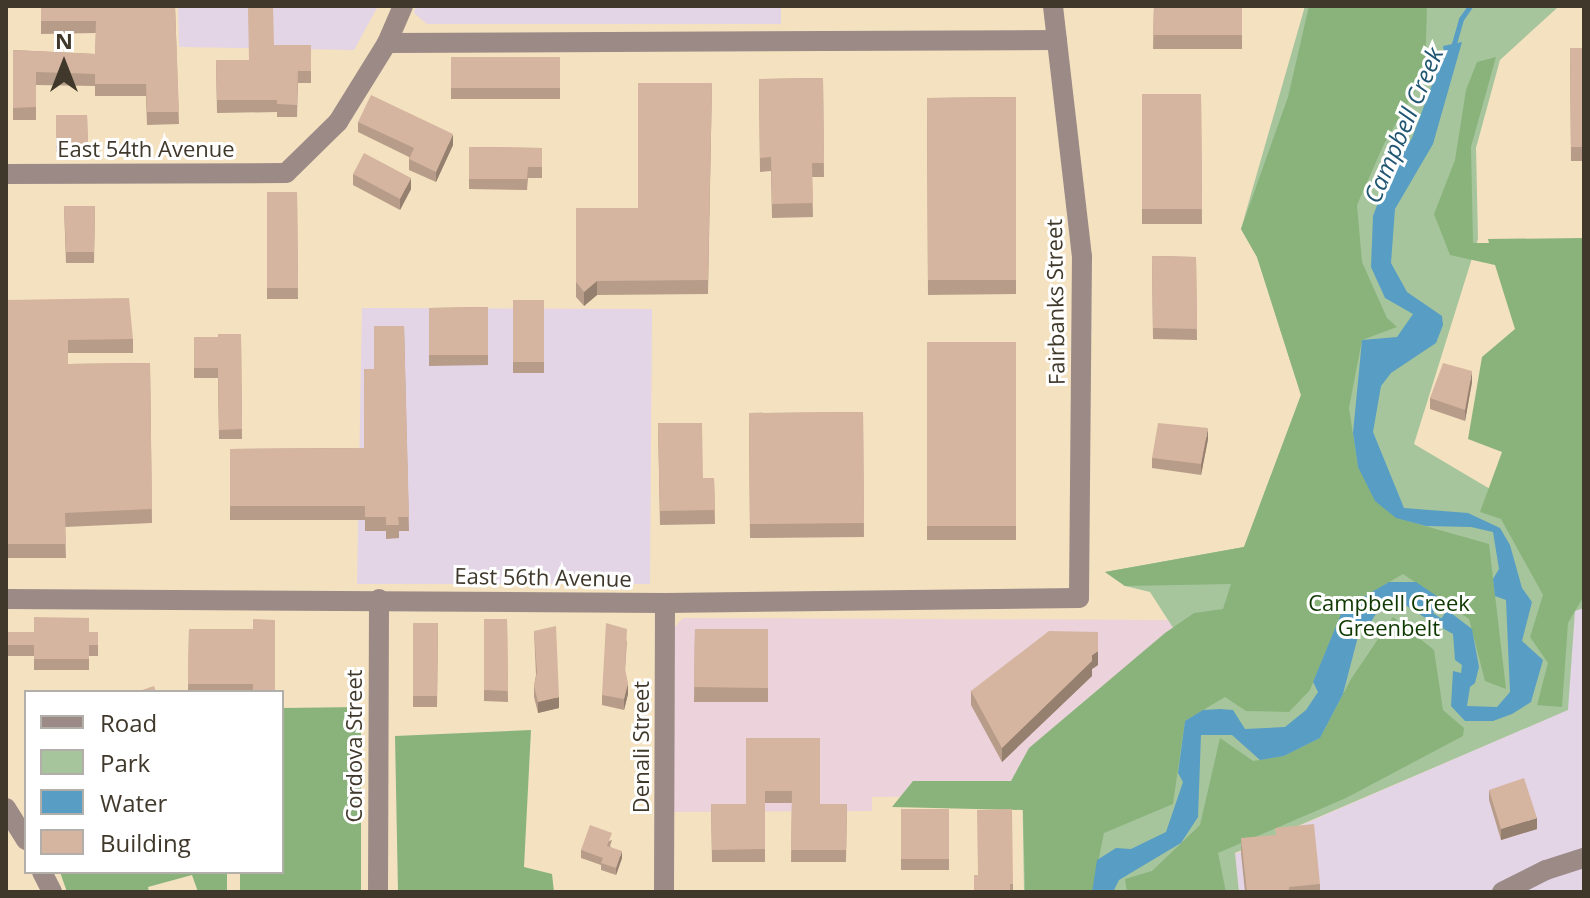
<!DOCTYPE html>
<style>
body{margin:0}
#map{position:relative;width:1590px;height:898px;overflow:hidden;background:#f4e1c0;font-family:"Open Sans",sans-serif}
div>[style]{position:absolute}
.industrial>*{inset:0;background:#e3d4e6}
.education>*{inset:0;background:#ebd2db}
.green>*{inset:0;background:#a7c59d}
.forest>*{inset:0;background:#89b37b}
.water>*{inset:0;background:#589dc4}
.stream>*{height:5px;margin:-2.5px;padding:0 2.5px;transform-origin:2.5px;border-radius:2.5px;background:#589dc4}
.minor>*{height:20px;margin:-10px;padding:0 10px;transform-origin:10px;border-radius:10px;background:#9b8a86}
.wall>*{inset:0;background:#b79c89}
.shaded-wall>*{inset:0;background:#957f6f}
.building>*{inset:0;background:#d5b59f}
span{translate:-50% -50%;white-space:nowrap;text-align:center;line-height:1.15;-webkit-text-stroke:6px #fff;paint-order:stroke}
.street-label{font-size:22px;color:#3f382b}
.park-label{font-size:22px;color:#0f3800}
.water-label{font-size:24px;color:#205672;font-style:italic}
.frame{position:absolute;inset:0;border:8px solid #3f382b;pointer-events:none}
.legend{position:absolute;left:24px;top:690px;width:260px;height:184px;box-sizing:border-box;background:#fff;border:2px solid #b2afaa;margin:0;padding:10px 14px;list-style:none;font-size:24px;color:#3f382b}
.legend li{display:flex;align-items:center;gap:16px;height:40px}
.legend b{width:40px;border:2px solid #b2afaa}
.north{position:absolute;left:24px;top:24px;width:80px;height:80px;-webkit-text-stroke:6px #fff;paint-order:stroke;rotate:0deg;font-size:22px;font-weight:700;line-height:32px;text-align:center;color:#3f382b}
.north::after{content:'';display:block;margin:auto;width:28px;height:36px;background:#3f382b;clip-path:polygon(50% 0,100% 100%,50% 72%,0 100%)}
</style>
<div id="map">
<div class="industrial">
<div style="clip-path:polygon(178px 6px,378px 6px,354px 50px,179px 47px)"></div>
<div style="clip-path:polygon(416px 6px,781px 6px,781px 24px,427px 24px,414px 13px)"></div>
<div style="clip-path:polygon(362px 308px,652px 309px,650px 584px,357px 584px)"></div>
<div style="clip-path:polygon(1584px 608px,1584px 892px,1239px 892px,1235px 854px,1567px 710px,1575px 610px)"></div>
</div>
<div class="education">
<div style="clip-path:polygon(683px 618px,1168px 620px,1177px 634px,1023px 796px,872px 797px,872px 811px,673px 812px,673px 629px)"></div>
</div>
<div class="green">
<div style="clip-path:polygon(1305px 6px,1584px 6px,1557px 8px,1500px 60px,1476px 148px,1478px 239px,1414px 444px,1534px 515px,1584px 561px,1584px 608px,1575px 611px,1568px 710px,1235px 853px,1239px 892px,1024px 892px,1022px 770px,1177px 634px,1150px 592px,1125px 586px,1105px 572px,1244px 547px,1301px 395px,1257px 257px,1241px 229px)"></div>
</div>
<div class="forest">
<div style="clip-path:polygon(1309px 6px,1427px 6px,1425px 74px,1384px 144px,1357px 205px,1362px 262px,1387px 318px,1397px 327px,1362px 340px,1349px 408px,1358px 467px,1397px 518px,1489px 544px,1506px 689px,1485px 681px,1469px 619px,1403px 574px,1343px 609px,1310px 690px,1289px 712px,1246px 711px,1225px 697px,1185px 721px,1173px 804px,1104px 833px,1092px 892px,1025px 892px,1023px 810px,892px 807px,913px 781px,1011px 781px,1029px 748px,1165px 633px,1194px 613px,1223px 609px,1231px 584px,1125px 586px,1105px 572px,1244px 547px,1301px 395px,1257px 257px,1241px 229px,1288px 97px)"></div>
<div style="clip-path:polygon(1496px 57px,1471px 147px,1473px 243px,1489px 243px,1488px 239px,1584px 238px,1584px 596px,1568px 623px,1562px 707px,1537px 705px,1548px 663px,1530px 637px,1543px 595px,1501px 519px,1480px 512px,1502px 452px,1468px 439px,1482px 357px,1515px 329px,1495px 265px,1450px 255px,1434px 214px,1455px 160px,1466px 90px,1477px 62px)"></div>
<div style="clip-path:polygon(1393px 617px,1434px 650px,1443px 710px,1464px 728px,1463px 736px,1346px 798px,1218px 853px,1226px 892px,1127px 892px,1125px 879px,1152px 871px,1200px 825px,1220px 738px,1253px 761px,1284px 756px,1320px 738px,1351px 679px)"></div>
<div style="clip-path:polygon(361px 707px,361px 892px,240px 892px,240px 872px,282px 872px,282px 708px)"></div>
<div style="clip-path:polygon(531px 730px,524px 867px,552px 874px,554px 892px,398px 892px,395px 736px)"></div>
<div style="clip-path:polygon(60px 872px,227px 872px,227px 892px,198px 892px,192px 875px,148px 887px,149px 892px,67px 892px)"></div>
</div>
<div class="water">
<div style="clip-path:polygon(1462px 42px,1433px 144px,1395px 209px,1391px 263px,1407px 292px,1442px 316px,1443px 325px,1436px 343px,1391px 373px,1381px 386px,1373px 432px,1404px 508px,1468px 513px,1500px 528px,1510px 545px,1522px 588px,1532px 602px,1522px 641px,1543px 660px,1531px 702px,1512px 714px,1493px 721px,1465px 721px,1451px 706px,1453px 671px,1461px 673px,1462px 665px,1455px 660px,1453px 634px,1437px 625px,1447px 610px,1472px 629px,1479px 667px,1475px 683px,1470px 687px,1467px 706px,1497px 707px,1510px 692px,1506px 600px,1495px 596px,1493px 579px,1499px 569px,1493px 532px,1471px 527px,1426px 526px,1396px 518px,1375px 501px,1358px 467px,1353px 433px,1362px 340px,1397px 337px,1413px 314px,1385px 298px,1371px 267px,1373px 216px,1388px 176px,1412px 138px,1444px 53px,1443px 46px)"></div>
<div style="clip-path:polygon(1389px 582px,1416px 582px,1444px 601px,1427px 619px,1407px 606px,1391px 605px,1375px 615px,1370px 624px,1361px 625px,1343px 694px,1320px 738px,1284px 756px,1260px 760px,1232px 735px,1201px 735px,1198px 817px,1181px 843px,1119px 880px,1113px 892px,1092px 892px,1097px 860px,1116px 848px,1131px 849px,1166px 832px,1183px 782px,1178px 773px,1185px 721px,1203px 710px,1220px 709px,1233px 710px,1245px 729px,1285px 727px,1306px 710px,1318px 692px,1313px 682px,1343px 609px)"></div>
</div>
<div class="stream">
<div style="left:1453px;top:47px;width:29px;rotate:-74deg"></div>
<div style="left:1461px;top:19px;width:16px;rotate:-55deg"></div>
<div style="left:1426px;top:611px;width:22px;rotate:34deg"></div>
</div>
<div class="minor">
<div style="left:387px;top:43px;width:670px;rotate:-0.26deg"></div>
<div style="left:6px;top:174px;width:280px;rotate:-0.2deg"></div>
<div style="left:286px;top:173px;width:73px;rotate:-44.4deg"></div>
<div style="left:338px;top:122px;width:93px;rotate:-58.2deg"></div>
<div style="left:387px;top:43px;width:40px;rotate:-66.6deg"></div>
<div style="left:6px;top:599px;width:659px;rotate:0.35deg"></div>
<div style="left:665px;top:603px;width:414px;rotate:-0.7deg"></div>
<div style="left:1079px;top:598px;width:341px;rotate:-89.5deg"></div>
<div style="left:1082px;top:257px;width:253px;rotate:-96.6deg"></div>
<div style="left:6px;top:808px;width:38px;rotate:58deg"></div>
<div style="left:42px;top:872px;width:22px;rotate:63deg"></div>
<div style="left:378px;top:892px;width:293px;rotate:-89.8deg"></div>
<div style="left:664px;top:892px;width:289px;rotate:-89.8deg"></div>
<div style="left:1502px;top:892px;width:49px;rotate:-26.6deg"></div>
<div style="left:1546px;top:870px;width:40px;rotate:-18deg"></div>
</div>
<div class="wall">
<div style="clip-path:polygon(41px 6px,175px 6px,179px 124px,147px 125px,146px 96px,95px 96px,95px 86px,36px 85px,36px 120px,13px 120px,13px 50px,95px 54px,96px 33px,41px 34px)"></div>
<div style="clip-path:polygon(1154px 6px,1242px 6px,1242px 49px,1153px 49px)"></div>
<div style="clip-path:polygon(274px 45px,311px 45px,311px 83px,298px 83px,297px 117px,277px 117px,277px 112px,217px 113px,216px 60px,249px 60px)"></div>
<div style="clip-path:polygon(1570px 48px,1584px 48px,1584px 161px,1571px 161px)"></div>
<div style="clip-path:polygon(451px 57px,560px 57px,560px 99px,451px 99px)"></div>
<div style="clip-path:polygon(823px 78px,824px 177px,812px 177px,813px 217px,772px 218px,771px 171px,760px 172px,759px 79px)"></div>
<div style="clip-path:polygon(712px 83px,708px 294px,597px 295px,584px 306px,576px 297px,576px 208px,638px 208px)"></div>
<div style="clip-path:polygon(1142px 94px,1201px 94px,1202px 224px,1142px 224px)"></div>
<div style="clip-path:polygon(1016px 97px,1016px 294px,928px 295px,927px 98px)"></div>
<div style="clip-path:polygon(56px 115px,87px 115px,88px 152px,56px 152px)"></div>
<div style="clip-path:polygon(358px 122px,453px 145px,436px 182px,409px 170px,409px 157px,358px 132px)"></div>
<div style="clip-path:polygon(469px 147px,542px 148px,542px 178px,528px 178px,527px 190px,469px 189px)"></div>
<div style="clip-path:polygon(353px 174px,411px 189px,400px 210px,353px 185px)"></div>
<div style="clip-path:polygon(267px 192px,297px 192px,298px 299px,267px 299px)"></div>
<div style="clip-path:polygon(64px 206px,95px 206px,94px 263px,66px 263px)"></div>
<div style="clip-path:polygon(1152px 256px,1196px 257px,1197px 340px,1153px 339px)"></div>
<div style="clip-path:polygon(6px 300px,133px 339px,133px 353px,68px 353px,68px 364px,150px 363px,152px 523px,65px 527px,66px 558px,6px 558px)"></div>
<div style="clip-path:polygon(513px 300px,544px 300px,544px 373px,513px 373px)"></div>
<div style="clip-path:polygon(488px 307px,488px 365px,429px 366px,429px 308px)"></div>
<div style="clip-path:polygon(404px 326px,409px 531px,399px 531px,399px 538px,386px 539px,386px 531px,365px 531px,365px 520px,230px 520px,230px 449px,364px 448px,374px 369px)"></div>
<div style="clip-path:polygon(241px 334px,242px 439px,219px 439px,218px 378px,194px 378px,194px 337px,218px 337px)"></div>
<div style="clip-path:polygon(927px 342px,1016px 342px,1016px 540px,927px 540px)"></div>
<div style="clip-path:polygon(1472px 382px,1465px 421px,1430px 409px,1430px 398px)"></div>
<div style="clip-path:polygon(863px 412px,864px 537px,750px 538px,749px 413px)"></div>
<div style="clip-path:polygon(658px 423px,703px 478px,714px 478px,715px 524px,660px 525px)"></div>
<div style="clip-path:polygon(1208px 439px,1201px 475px,1152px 468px,1152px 458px)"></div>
<div style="clip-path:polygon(484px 619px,507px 619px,508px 702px,484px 701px)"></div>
<div style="clip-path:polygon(413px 623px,438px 623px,437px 707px,413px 707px)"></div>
<div style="clip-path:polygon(189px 629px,275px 692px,188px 692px)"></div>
<div style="clip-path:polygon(695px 629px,768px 629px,768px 702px,694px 702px)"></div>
<div style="clip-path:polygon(534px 631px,559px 708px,538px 713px,534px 697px,534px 686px,536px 675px)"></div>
<div style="clip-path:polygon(6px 632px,98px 632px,98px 656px,89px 656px,89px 670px,34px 670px,34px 656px,6px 656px)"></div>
<div style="clip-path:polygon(627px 640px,625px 671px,628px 694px,624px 710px,602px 705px,602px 695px)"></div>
<div style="clip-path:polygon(1098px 665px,1092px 669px,1092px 676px,1002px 762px,971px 705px,971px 691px)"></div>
<div style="clip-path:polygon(746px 738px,820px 804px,847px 804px,846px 862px,791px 862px,792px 803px,765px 803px,765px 862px,712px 862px,711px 804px,746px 804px)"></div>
<div style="clip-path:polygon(1489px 790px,1537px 829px,1501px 840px,1489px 800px)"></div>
<div style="clip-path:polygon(901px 809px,949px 809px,949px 870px,901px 870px)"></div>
<div style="clip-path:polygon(1241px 838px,1320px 884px,1320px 892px,1245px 892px,1241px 853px)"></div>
<div style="clip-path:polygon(612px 840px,610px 846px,622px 858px,616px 875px,601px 870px,601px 865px,581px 858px,581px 850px)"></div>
<div style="clip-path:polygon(974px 875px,1013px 884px,1013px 892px,974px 892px)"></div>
</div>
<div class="shaded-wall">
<div style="clip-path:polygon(453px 134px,453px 145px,436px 182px,436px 172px)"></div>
<div style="clip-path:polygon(411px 178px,411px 189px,400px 210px,400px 199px)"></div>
<div style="clip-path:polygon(597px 281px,597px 295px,584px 306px,584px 292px)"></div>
<div style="clip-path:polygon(1472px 371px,1472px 382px,1465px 421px,1465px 410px)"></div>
<div style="clip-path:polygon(1208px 428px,1208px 439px,1201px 475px,1201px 464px)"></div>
<div style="clip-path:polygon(1098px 651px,1098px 665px,1092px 669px,1092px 676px,1002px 762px,1002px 748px,1092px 655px)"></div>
<div style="clip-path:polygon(628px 683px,628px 694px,624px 710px,624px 699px)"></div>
<div style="clip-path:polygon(559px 697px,559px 708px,538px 713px,538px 702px)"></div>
<div style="clip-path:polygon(1537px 818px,1537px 829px,1501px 840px,1501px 829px)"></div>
<div style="clip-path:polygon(622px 851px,622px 858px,616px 875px,616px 868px)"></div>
</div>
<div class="building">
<div style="clip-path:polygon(41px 6px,175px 6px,179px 112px,147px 112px,146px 84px,95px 84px,95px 74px,36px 72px,36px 107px,13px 108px,13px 50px,95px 54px,96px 21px,41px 21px)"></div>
<div style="clip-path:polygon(249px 6px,273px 6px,274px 45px,311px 45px,311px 71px,298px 71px,297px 105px,277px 104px,277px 100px,217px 100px,216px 60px,249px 60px,248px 9px)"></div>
<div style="clip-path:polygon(1154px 6px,1242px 6px,1242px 35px,1153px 35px)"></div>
<div style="clip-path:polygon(1570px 48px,1584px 48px,1584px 147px,1571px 147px)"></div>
<div style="clip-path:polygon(451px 57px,560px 57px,560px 88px,451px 88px)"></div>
<div style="clip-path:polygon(823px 78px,824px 163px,812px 163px,813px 203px,772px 204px,771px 157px,760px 158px,759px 79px)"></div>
<div style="clip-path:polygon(638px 83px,712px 83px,708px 280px,597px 281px,584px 292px,576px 282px,576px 208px,638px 208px)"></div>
<div style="clip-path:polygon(1142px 94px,1201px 94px,1202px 209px,1142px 209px)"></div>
<div style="clip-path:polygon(371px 95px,453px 134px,436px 172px,409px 159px,414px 148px,358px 122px)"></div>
<div style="clip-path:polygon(1016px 97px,1016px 280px,928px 280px,927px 98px)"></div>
<div style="clip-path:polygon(56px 115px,87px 115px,88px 145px,56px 145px)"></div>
<div style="clip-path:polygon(469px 147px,542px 148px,542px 167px,528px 167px,527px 179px,469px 179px)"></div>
<div style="clip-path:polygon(364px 153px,411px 178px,400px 199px,353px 174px)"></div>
<div style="clip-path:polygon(267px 192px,297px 192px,298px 288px,267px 288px)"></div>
<div style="clip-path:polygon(64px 206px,95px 206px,94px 252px,66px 252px)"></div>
<div style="clip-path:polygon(1152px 256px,1196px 257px,1197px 329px,1153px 328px)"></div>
<div style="clip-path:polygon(129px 298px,133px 339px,68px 340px,68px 364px,150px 363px,152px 509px,65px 513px,66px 544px,6px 544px,6px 300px)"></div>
<div style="clip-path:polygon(513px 300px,544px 300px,544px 362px,513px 362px)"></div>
<div style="clip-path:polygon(488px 307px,488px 355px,429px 355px,429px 308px)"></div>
<div style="clip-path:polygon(374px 326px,404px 326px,409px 517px,398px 517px,399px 525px,386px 525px,386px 517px,365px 517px,365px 506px,230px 506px,230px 449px,364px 448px,364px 369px,374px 369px)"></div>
<div style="clip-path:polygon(218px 334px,241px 334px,242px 429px,219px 430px,218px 368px,194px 368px,194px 337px,218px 337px)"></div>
<div style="clip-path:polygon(927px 342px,1016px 342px,1016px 526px,927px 526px)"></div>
<div style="clip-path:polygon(1443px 363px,1472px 371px,1465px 410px,1430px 398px)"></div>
<div style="clip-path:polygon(863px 412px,864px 523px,750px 524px,749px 413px)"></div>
<div style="clip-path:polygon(658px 423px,702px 423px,703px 478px,714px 478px,715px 510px,660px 511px)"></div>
<div style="clip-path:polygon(1158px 423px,1208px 428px,1201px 464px,1152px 458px)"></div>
<div style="clip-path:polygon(34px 617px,89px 618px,89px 632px,98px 632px,98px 645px,89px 645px,89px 659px,34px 659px,34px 645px,6px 645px,6px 632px,34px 632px)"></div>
<div style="clip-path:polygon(253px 619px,275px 620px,275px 692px,253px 692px,253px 684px,188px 684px,189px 629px,253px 629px)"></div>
<div style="clip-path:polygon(484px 619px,507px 619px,508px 691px,484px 690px)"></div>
<div style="clip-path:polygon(413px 623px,438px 623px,437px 696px,413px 696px)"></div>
<div style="clip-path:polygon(606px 623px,627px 629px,625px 669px,628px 683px,624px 699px,602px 695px)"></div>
<div style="clip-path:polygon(556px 626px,559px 697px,538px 702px,534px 686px,537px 672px,534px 631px)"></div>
<div style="clip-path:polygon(695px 629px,768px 629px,768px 688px,694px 687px)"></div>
<div style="clip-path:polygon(1049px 631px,1098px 632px,1098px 651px,1092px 655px,1092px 661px,1002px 748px,971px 691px)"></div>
<div style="clip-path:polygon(154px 686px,156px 692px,136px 692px)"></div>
<div style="clip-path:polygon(746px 738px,820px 738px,820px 804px,847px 804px,846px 850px,791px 850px,792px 791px,765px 791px,765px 849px,712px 850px,711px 804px,746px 804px)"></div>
<div style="clip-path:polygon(1524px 778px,1537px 818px,1501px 829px,1489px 790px)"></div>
<div style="clip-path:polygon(901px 809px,949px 809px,949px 859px,901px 859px)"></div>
<div style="clip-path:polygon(1012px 809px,1013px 884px,1010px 883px,1010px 892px,974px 892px,974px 875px,978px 875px,977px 810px)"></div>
<div style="clip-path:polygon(1314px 824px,1320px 884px,1289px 887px,1289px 892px,1247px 892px,1241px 838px,1276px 835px,1275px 828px)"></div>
<div style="clip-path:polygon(590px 825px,612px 833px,607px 846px,622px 851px,616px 868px,601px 863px,603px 858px,581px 850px)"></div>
</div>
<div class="street-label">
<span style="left:146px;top:149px">East 54th Avenue</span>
<span style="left:1055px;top:302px;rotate:-91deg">Fairbanks Street</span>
<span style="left:543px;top:577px;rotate:1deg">East 56th Avenue</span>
<span style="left:354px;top:746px;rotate:-90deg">Cordova Street</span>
<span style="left:641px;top:747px;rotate:-90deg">Denali Street</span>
</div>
<div class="park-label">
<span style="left:1389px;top:615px">Campbell Creek<br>Greenbelt</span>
</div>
<div class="water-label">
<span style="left:1403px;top:125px;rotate:-67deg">Campbell Creek</span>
</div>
<div class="frame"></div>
<ul class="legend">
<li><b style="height:10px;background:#9b8a86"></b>Road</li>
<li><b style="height:22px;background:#a7c59d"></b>Park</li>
<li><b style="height:22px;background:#589dc4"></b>Water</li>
<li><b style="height:22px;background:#d5b59f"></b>Building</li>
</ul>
<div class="north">N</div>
</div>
